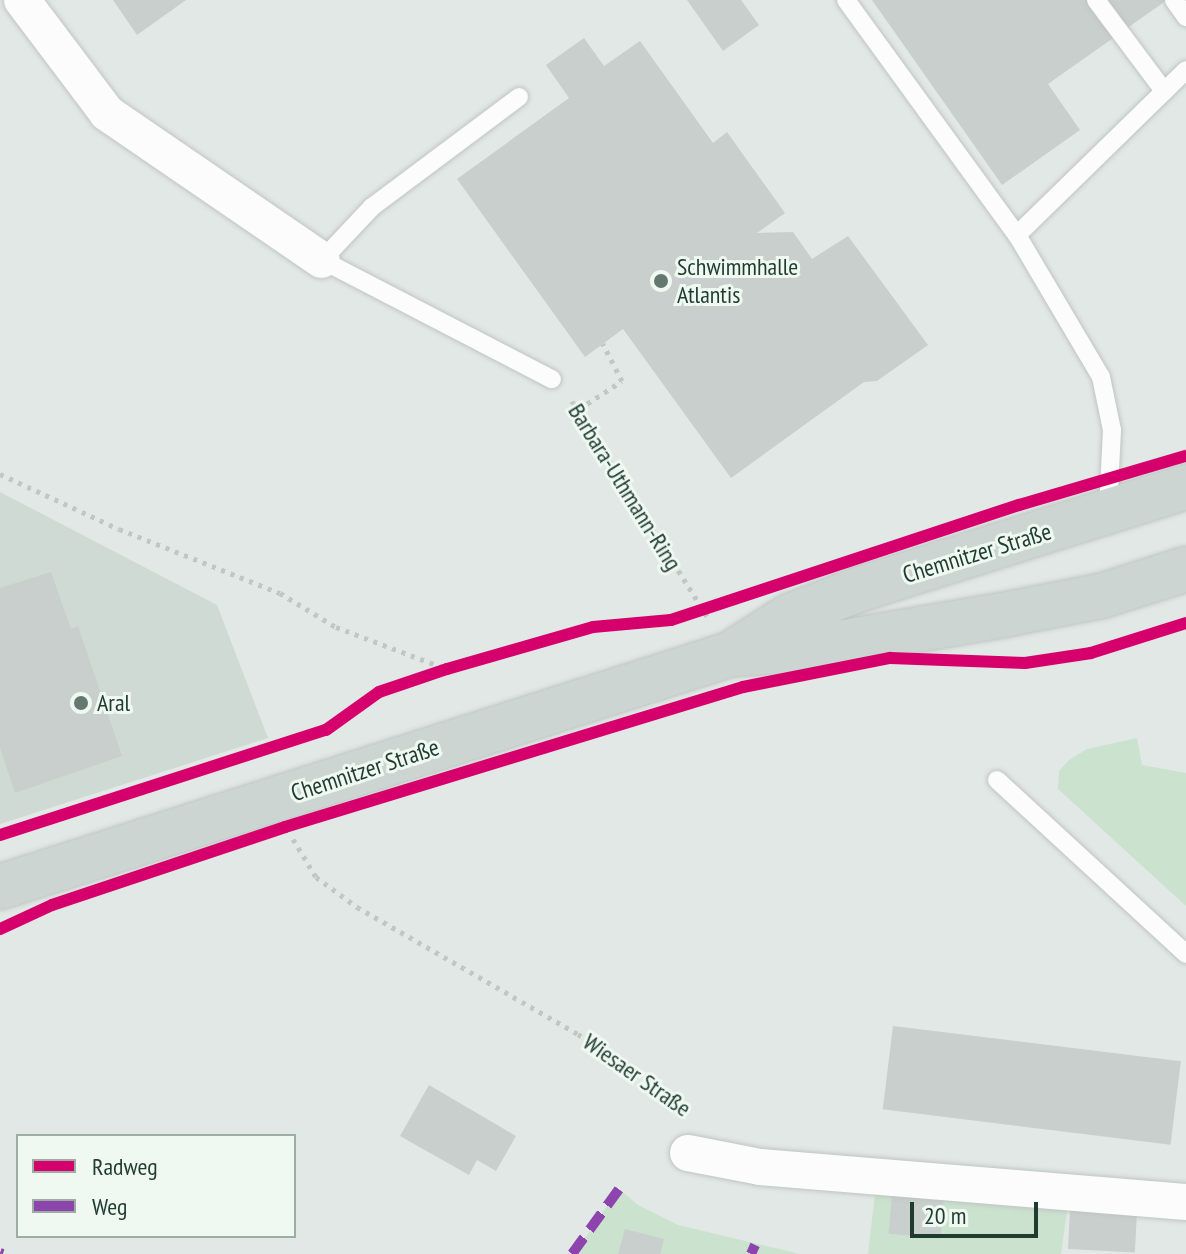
<!DOCTYPE html>
<meta charset="utf-8">
<style>
body{margin:0}
#map{position:relative;width:1186px;height:1254px;overflow:hidden;background:#e2e8e5;font-family:"PT Sans Narrow",sans-serif}
div>[style]{position:absolute}
[style*='--x']{left:calc(var(--x)*1px);top:calc(var(--y)*1px);width:calc(var(--w)*1px);rotate:calc(var(--a)*1deg)}
.built>*{inset:0;background:#cfdad4}
.green>*{inset:0;background:#cae2ce}
.building>*{inset:0;background:#c9cfcc;transform-origin:0 0}
.path>*{height:5px;margin-top:-2.5px;transform-origin:0;background:repeating-linear-gradient(90deg,#bfc8c3 0 4px,transparent 0 10px)}
.roads{filter:drop-shadow(0 0 2px #bfc5c2) drop-shadow(0 0 2px #bfc5c2)}
.service>*{height:18px;margin:-9px;padding:0 9px;transform-origin:9px;border-radius:9px;background:#fbfcfb}
.minor>*{height:36px;margin:-18px;padding:0 18px;transform-origin:18px;border-radius:18px;background:#fbfcfb}
.primary>*{height:44px;margin:-22px;padding:0 22px;transform-origin:22px;border-radius:22px;background:#ccd5d1}
.quiet>*{height:10px;margin-top:-5px;transform-origin:0;background:repeating-linear-gradient(90deg,#8e44ad 0 20px,transparent 0 30px)}
.cycleway>*{height:12px;margin:-6px;padding:0 6px;transform-origin:6px;border-radius:6px;background:#d6006c}
.dots>*{width:22px;height:22px;translate:-50% -50%;box-sizing:border-box;border:4px solid #f0f8f2;border-radius:50%}
span{translate:-50% -50%;white-space:nowrap;text-align:center;line-height:1.15;-webkit-text-stroke:6px #f0f8f2;paint-order:stroke}
.poi-label{font-size:24px;color:#1f3c2f}
.left{translate:0 -50%;text-align:left}
.street-label{font-size:24px;color:#1f3c2f}
.legend{position:absolute;left:16px;top:1134px;width:280px;height:104px;box-sizing:border-box;background:#f0f8f2;border:2px solid #9cada4;margin:0;padding:10px 14px;list-style:none;font-size:24px;color:#1f3c2f}
.legend li{display:flex;align-items:center;gap:16px;height:40px}
.legend b{width:40px;border:2px solid #9cada4}
.scale{position:absolute;left:910px;top:1202px;width:128px;height:36px;box-sizing:border-box;border:4px solid #1f3c2f;border-top:0;padding-left:10px;font-size:24px;line-height:28px;white-space:nowrap;color:#1f3c2f;-webkit-text-stroke:6px #f0f8f2;paint-order:stroke}
</style>
<div id="map">
<div class="built">
<div style="clip-path:polygon(0 492px,217px 605px,268px 738px,0 824px)"></div>
</div>
<div class="green">
<div style="clip-path:polygon(1137px 738px,1142px 765px,1186px 773px,1186px 906px,1058px 789px,1059px 771px,1069px 760px,1087px 749px)"></div>
<div style="clip-path:polygon(877px 1176px,1068px 1204px,1061px 1254px,868px 1254px)"></div>
<div style="clip-path:polygon(619px 1189px,638px 1205px,678px 1225px,800px 1254px,574px 1254px)"></div>
</div>
<div class="building">
<div style="clip-path:polygon(113px 0,186px 0,137px 35px)"></div>
<div style="clip-path:polygon(687px 0,741px 0,759px 25px,723px 51px)"></div>
<div style="clip-path:polygon(872px 0,1167px 0,1048px 84px,1080px 130px,1002px 185px)"></div>
<div style="clip-path:polygon(584px 38px,604px 66px,640px 41px,713px 143px,727px 132px,785px 213px,757px 233px,793px 232px,812px 259px,848px 236px,928px 345px,877px 381px,864px 382px,731px 478px,623px 329px,585px 357px,457px 179px,569px 98px,546px 65px)"></div>
<div style="clip-path:polygon(51px 572px,71px 629px,78px 626px,122px 756px,15px 793px,0 748px,0 588px)"></div>
<div style="left:893px;top:1026px;width:290px;height:84px;rotate:7deg"></div>
<div style="clip-path:polygon(429px 1085px,516px 1136px,496px 1171px,477px 1160px,469px 1175px,400px 1136px)"></div>
<div style="left:892px;top:1194px;width:52px;height:40px;rotate:5deg"></div>
<div style="left:1070px;top:1210px;width:67px;height:39px;rotate:3deg"></div>
<div style="clip-path:polygon(625px 1229px,664px 1239px,660px 1254px,618px 1254px)"></div>
</div>
<div class="path">
<div style="--x:572;--y:401;--w:254;--a:57.9"></div>
<div style="--x:579;--y:409;--w:51;--a:-33.1"></div>
<div style="--x:622;--y:381;--w:42;--a:-117.2"></div>
<div style="--x:0;--y:474;--w:131;--a:24.8"></div>
<div style="--x:119;--y:529;--w:173;--a:21.7"></div>
<div style="--x:280;--y:593;--w:66;--a:31.3"></div>
<div style="--x:336;--y:627;--w:119;--a:20.7"></div>
<div style="--x:293;--y:839;--w:44;--a:58.8"></div>
<div style="--x:316;--y:877;--w:51;--a:36.2"></div>
<div style="--x:357;--y:907;--w:255;--a:29.9"></div>
<div style="--x:578;--y:1034;--w:136;--a:35.1"></div>
</div>
<div class="roads">
<div class="service">
<div style="--x:846;--y:0;--w:291;--a:54"></div>
<div style="--x:1017;--y:235;--w:165;--a:59.4"></div>
<div style="--x:1101;--y:377;--w:54;--a:78.3"></div>
<div style="--x:1112;--y:430;--w:79;--a:92.9"></div>
<div style="--x:1096;--y:0;--w:114;--a:53.2"></div>
<div style="--x:1174;--y:0;--w:21;--a:55"></div>
<div style="--x:519;--y:97;--w:184;--a:143.2"></div>
<div style="--x:372;--y:207;--w:73;--a:133.3"></div>
<div style="--x:322;--y:260;--w:259;--a:27.4"></div>
<div style="--x:1017;--y:235;--w:236;--a:-44.3"></div>
<div style="--x:997;--y:780;--w:257;--a:42.6"></div>
</div>
<div class="minor">
<div style="--x:22;--y:0;--w:141;--a:53"></div>
<div style="--x:107;--y:113;--w:260;--a:34.4"></div>
<div style="--x:688;--y:1153;--w:73;--a:11"></div>
<div style="--x:760;--y:1167;--w:427;--a:4.7"></div>
</div>
<div class="primary">
<div style="--x:735;--y:651;--w:65;--a:-32.5"></div>
<div style="--x:790;--y:616;--w:72;--a:-21.2"></div>
<div style="--x:857;--y:590;--w:345;--a:-17.4"></div>
<div style="--x:0;--y:887;--w:767;--a:-17.68"></div>
<div style="--x:731;--y:654;--w:67;--a:-3.4"></div>
<div style="--x:798;--y:650;--w:208;--a:-9.7"></div>
<div style="--x:1003;--y:615;--w:100;--a:-11"></div>
<div style="--x:1101;--y:596;--w:89;--a:-17.6"></div>
</div>
</div>
<div class="quiet">
<div style="--x:0;--y:1253;--w:3;--a:18"></div>
<div style="--x:572;--y:1254;--w:80;--a:-54.1"></div>
<div style="--x:751;--y:1254;--w:10;--a:-66"></div>
</div>
<div class="cycleway">
<div style="--x:0;--y:835;--w:342;--a:-17.9"></div>
<div style="--x:326;--y:730;--w:65;--a:-35.6"></div>
<div style="--x:379;--y:692;--w:72;--a:-18.7"></div>
<div style="--x:447;--y:669;--w:152;--a:-16"></div>
<div style="--x:593;--y:627;--w:78;--a:-5.1"></div>
<div style="--x:671;--y:620;--w:367;--a:-18.3"></div>
<div style="--x:1019;--y:505;--w:174;--a:-16.4"></div>
<div style="--x:0;--y:929;--w:57;--a:-24.8"></div>
<div style="--x:52;--y:905;--w:246;--a:-18.5"></div>
<div style="--x:285;--y:827;--w:479;--a:-17"></div>
<div style="--x:743;--y:687;--w:150;--a:-11.2"></div>
<div style="--x:890;--y:658;--w:135;--a:2.1"></div>
<div style="--x:1025;--y:663;--w:67;--a:-8.6"></div>
<div style="--x:1091;--y:653;--w:100;--a:-17.5"></div>
</div>
<div class="dots">
<div style="left:661px;top:281px;background:#63786f"></div>
<div style="left:81px;top:703px;background:#63786f"></div>
</div>
<div class="poi-label">
<span class="left" style="left:677px;top:281px">Schwimmhalle<br>Atlantis</span>
<span class="left" style="left:97px;top:703px">Aral</span>
</div>
<div class="street-label">
<span style="left:625px;top:487px;rotate:58deg">Barbara-Uthmann-Ring</span>
<span style="left:977px;top:553px;rotate:-17deg">Chemnitzer Straße</span>
<span style="left:365px;top:770px;rotate:-18deg">Chemnitzer Straße</span>
<span style="left:637px;top:1075px;rotate:35deg">Wiesaer Straße</span>
</div>
<ul class="legend">
<li><b style="height:10px;background:#d6006c"></b>Radweg</li>
<li><b style="height:10px;background:#8e44ad"></b>Weg</li>
</ul>
<div class="scale">20 m</div>
</div>
